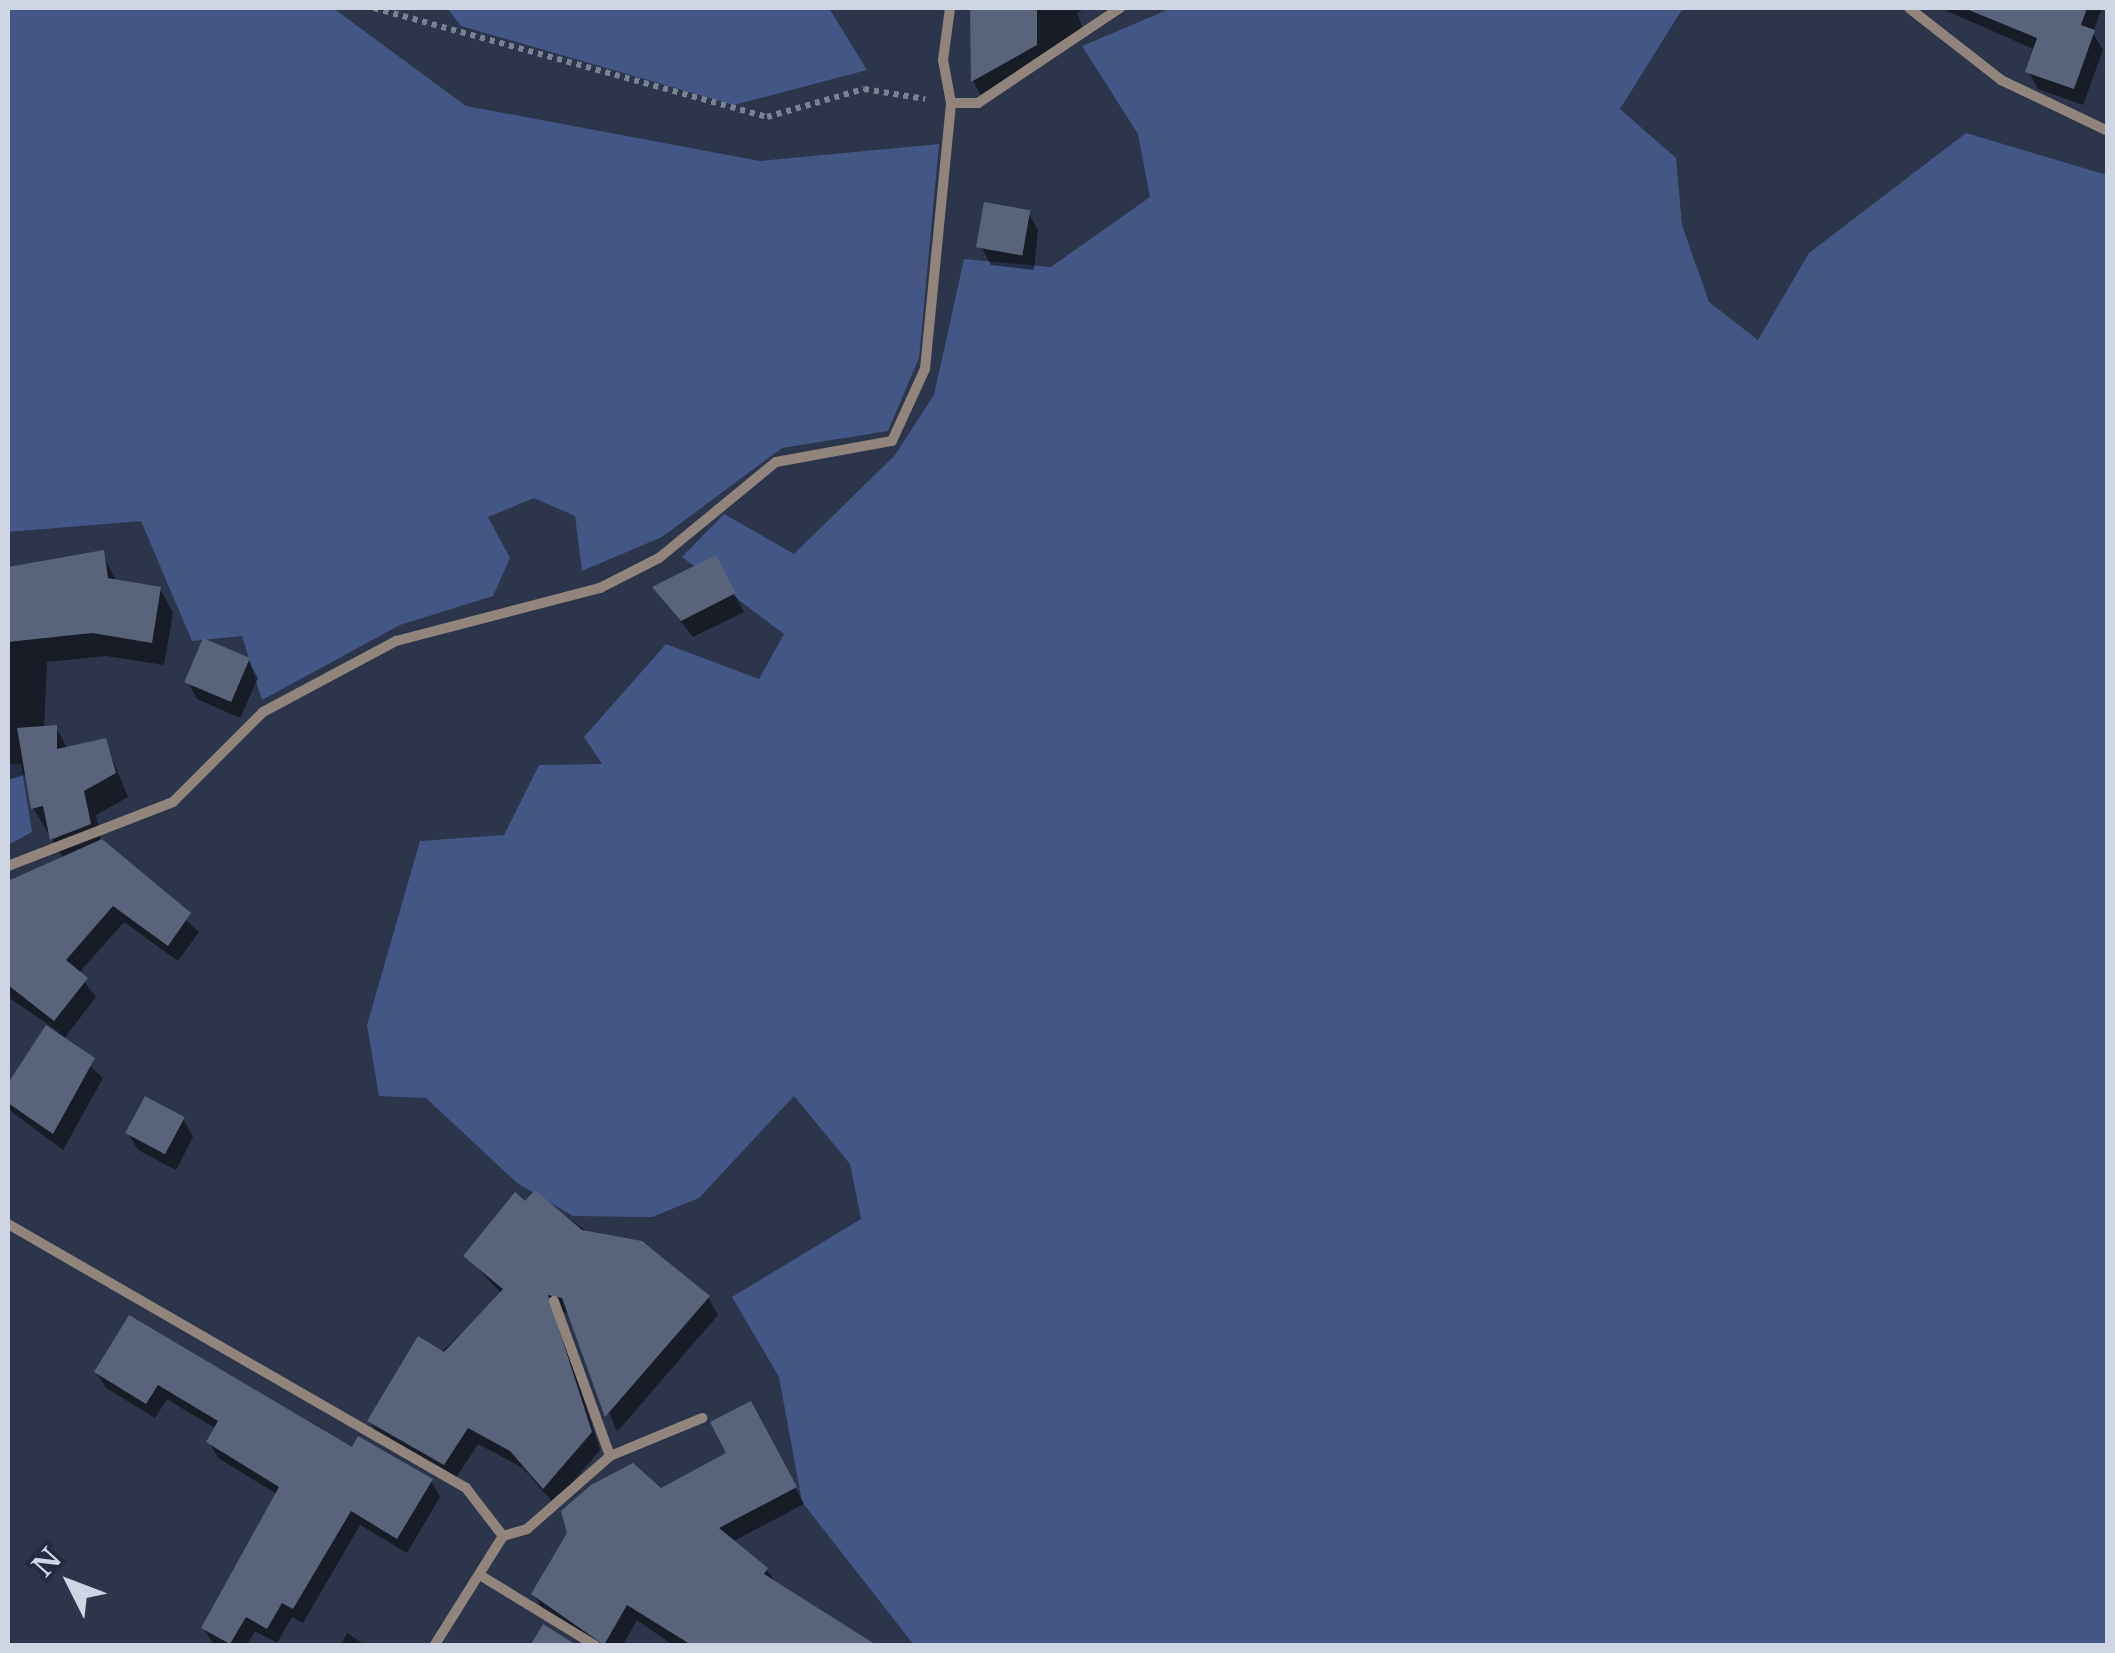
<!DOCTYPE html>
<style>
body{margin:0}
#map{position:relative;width:2115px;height:1653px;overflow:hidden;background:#2c354a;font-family:"Libre Baskerville",serif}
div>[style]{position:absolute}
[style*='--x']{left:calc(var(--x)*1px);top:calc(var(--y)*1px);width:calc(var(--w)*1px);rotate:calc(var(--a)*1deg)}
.green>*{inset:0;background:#435684}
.shadow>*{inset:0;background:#0007}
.building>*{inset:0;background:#59637a;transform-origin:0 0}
.path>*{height:6px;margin-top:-3px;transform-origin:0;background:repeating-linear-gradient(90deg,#798193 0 5px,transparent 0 10px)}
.street>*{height:10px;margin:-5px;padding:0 5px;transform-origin:5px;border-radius:5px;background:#90847d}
span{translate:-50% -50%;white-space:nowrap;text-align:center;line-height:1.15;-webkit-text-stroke:8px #222b3f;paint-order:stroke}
.frame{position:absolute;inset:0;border:10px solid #cfd5e3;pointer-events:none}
.north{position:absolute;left:20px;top:1533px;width:100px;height:100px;-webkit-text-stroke:8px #222b3f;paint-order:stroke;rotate:312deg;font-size:28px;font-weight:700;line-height:40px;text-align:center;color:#cfd5e3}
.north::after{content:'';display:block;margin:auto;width:35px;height:45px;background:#cfd5e3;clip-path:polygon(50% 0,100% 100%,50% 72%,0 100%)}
</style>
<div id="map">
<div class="green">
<div style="clip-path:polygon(8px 8px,333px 8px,466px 106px,760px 161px,939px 144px,919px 358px,888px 431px,782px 448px,662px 537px,582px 571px,575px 516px,534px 498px,488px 517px,510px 558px,493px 596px,400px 625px,262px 700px,242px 636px,192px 641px,141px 521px,8px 532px)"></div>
<div style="clip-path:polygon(447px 8px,829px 8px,867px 70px,734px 105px,461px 26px)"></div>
<div style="clip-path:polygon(1172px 8px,1683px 8px,1620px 109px,1676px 158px,1682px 225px,1709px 302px,1758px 340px,1809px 253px,1966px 133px,2107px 175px,2107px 1645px,914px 1645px,802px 1502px,779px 1377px,732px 1297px,861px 1219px,850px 1164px,794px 1096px,699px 1198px,652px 1217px,573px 1216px,517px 1183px,426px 1098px,379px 1096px,367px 1025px,420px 841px,504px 835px,539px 765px,602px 764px,584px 737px,666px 644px,759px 679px,784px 634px,682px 557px,724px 514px,794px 554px,895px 455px,934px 395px,964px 259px,1051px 267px,1150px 197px,1138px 134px,1082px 46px)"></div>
<div style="clip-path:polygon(8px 764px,21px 764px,32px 832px,8px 845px)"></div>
</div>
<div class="shadow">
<div style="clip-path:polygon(973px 8px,1086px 8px,1077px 13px,1084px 31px,982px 97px,973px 81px)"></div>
<div style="clip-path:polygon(2102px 8px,2093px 33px,2103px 50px,2083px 105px,2038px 89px,2028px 71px,2036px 50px,1940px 8px)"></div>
<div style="clip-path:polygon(1028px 212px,1038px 230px,1034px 270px,991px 265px,981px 247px)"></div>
<div style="clip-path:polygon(102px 553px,117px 582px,160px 589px,173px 613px,164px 665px,106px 656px,47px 662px,44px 729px,56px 728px,68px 749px,105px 741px,128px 797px,96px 815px,101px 842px,199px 932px,178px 961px,124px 922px,78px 974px,96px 997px,63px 1040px,103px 1078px,63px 1150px,8px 1109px,8px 1087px,47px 1029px,59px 1032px,8px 997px,8px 884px,64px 859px,33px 808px,27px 774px,8px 780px,8px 570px)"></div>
<div style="clip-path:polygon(715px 558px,744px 612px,693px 637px,655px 588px)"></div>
<div style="clip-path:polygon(248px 660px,258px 678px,240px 718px,197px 699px,187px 681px)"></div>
<div style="clip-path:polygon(183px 1119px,193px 1137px,176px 1170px,138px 1150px,128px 1133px)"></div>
<div style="clip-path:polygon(535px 1193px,598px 1240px,708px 1297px,718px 1315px,617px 1432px,571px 1314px,555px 1310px,600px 1450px,554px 1504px,523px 1468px,478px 1444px,454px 1481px,380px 1438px,370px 1421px,502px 1294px,466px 1256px)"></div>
<div style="clip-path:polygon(130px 1318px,352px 1450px,431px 1481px,440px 1497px,407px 1553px,360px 1525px,303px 1623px,292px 1617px,277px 1643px,255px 1631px,247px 1646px,213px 1644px,204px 1628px,277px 1494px,218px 1458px,209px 1442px,216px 1429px,167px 1399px,155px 1418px,106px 1388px,96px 1372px)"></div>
<div style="clip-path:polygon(760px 1420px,804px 1504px,732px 1542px,766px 1569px,823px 1646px,674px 1646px,637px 1620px,622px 1646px,594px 1646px,543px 1611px,534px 1594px,661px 1491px,729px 1454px)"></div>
<div style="clip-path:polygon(347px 1633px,367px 1646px,340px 1646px)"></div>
</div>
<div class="building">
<div style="clip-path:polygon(970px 8px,1037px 8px,1037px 45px,971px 82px)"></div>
<div style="clip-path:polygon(1964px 8px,2087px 8px,2081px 25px,2095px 30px,2074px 89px,2025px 72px,2037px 38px)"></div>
<div style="left:984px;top:202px;width:47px;height:46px;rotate:10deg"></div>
<div style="clip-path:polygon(104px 550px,108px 578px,161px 587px,152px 643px,92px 633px,8px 642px,8px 567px)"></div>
<div style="clip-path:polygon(716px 555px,736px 593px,681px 621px,652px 587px)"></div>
<div style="left:203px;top:638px;width:51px;height:48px;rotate:23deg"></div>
<div style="clip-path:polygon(57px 725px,57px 749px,106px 738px,116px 773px,84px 791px,91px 824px,50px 840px,43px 806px,31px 809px,17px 728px)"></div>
<div style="clip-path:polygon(102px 839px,191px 913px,168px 946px,113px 906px,66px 960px,88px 978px,54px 1021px,8px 985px,8px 881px)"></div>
<div style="clip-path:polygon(46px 1025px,95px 1058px,53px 1134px,8px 1103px,8px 1083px)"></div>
<div style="left:145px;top:1096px;width:45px;height:42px;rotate:28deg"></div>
<div style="clip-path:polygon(535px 1190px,582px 1230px,642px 1241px,710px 1296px,605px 1417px,562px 1298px,548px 1295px,592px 1432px,543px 1489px,510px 1451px,468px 1428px,444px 1465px,367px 1421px,418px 1336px,444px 1352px,503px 1289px,463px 1256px,515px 1192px,525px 1201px)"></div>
<div style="clip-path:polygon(129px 1315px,352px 1447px,358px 1436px,433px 1479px,397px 1539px,351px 1511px,293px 1609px,282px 1603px,267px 1629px,246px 1617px,230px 1644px,201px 1628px,279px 1487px,206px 1442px,218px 1421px,158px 1385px,146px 1404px,94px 1372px)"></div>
<div style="clip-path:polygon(751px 1401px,797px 1487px,719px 1528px,768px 1568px,764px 1574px,878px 1646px,693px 1646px,627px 1605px,604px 1645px,531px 1594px,567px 1533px,561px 1511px,591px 1485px,633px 1463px,661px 1488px,726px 1453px,710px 1422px)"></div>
<div style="clip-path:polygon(543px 1624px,578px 1646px,530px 1646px)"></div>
</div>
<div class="path">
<div style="--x:374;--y:8;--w:408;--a:15.5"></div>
<div style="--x:767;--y:117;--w:101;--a:-16.1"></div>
<div style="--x:864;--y:89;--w:62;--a:9.3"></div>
</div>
<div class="street">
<div style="--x:1909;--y:8;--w:117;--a:38"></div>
<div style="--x:2001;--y:80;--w:119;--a:25.5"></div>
<div style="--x:951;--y:103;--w:27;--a:0"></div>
<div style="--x:978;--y:103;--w:171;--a:-33.8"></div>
<div style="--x:8;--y:866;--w:177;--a:-21.2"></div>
<div style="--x:173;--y:802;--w:127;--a:-45"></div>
<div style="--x:263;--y:712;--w:151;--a:-28.1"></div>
<div style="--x:396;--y:641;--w:211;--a:-14.6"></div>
<div style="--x:600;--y:588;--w:66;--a:-27"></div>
<div style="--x:659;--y:558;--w:151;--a:-39.4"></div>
<div style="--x:776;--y:462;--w:118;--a:-10.3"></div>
<div style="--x:892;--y:441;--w:79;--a:-65.4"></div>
<div style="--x:925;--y:369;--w:267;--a:-84.4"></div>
<div style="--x:951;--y:103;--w:44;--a:-100.5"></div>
<div style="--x:943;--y:60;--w:52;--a:-82.3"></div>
<div style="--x:8;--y:1224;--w:529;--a:29.96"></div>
<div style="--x:466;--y:1488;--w:61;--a:52.4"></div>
<div style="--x:503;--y:1536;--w:130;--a:122.1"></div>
<div style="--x:610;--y:1456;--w:100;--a:-22.4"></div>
<div style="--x:503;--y:1536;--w:25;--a:-16"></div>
<div style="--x:527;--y:1529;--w:111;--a:-41.3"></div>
<div style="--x:610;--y:1456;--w:165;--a:-109.9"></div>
<div style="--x:483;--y:1577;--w:132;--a:31.4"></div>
</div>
<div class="frame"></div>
<div class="north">N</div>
</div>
